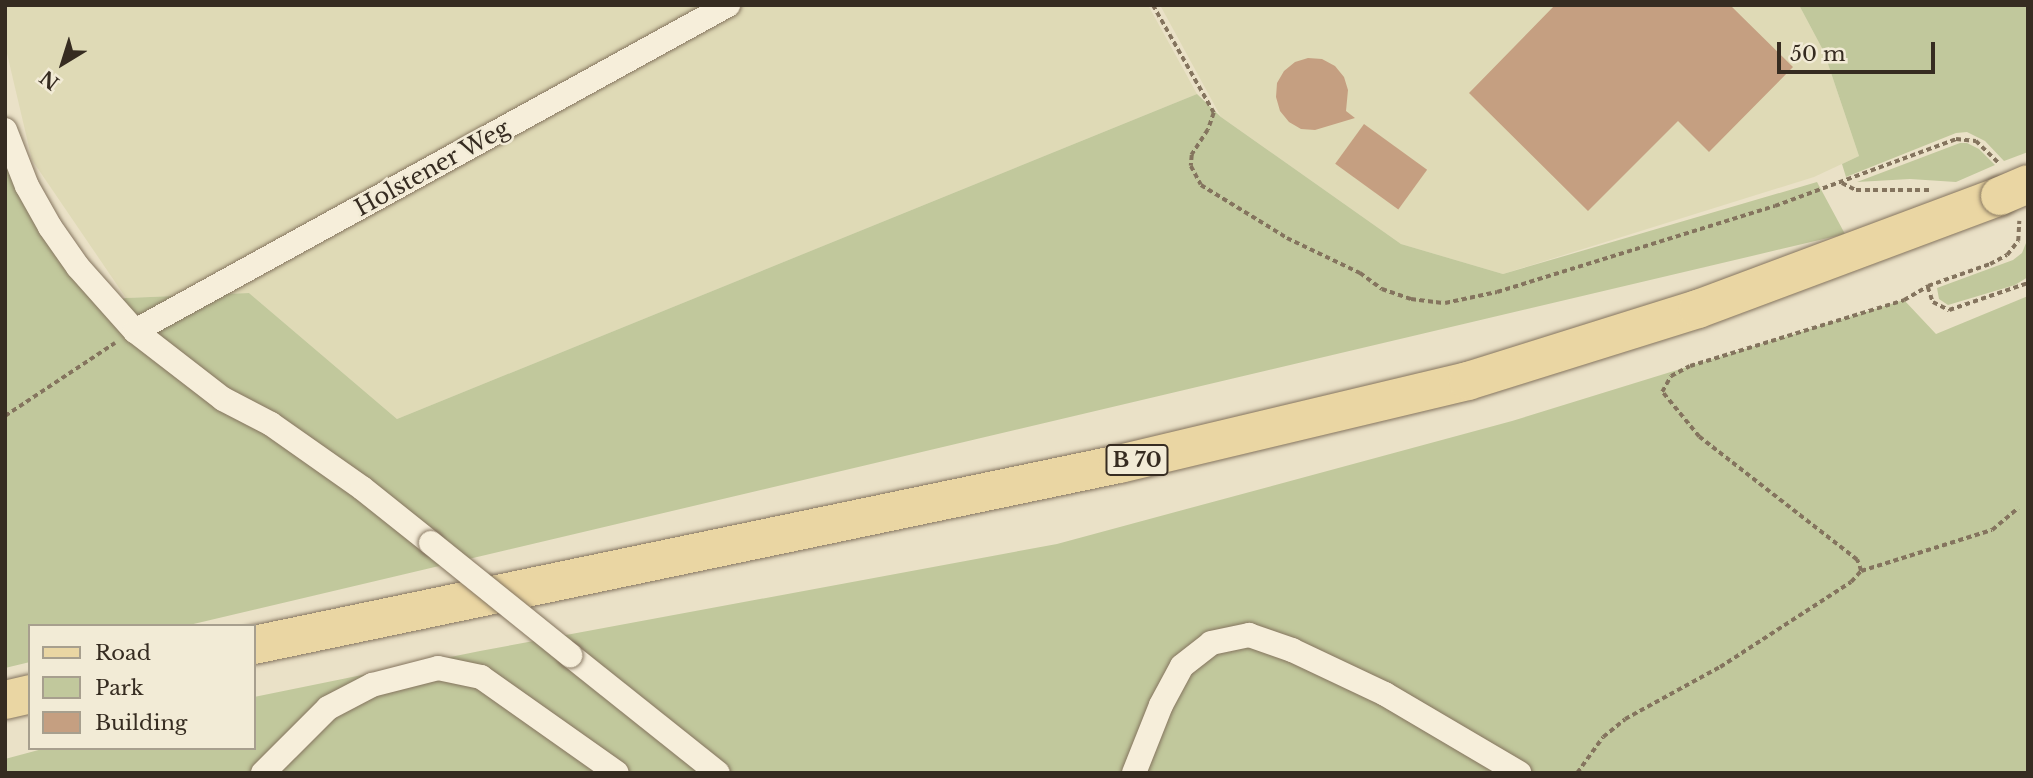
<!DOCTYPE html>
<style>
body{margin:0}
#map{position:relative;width:2033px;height:778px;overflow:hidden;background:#eae1c7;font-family:"Libre Baskerville",serif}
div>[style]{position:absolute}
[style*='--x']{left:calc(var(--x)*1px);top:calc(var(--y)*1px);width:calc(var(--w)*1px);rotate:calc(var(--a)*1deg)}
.farmland>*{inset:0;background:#dfdab6}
.green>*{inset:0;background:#c1c89c}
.building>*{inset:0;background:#c59f81;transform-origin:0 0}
.path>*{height:3.5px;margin-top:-1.75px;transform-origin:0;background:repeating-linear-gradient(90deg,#84745e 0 5px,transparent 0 8.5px)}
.roads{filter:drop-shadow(0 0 2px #84745e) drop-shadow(0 0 2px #84745e)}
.street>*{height:24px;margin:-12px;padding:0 12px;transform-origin:12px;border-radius:12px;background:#f6eeda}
.primary>*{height:38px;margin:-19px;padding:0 19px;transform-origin:19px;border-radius:19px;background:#ead6a3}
.bridges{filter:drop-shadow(0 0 2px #84745e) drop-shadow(0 0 2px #84745e)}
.street-bridge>*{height:24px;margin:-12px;padding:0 12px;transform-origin:12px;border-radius:12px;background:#f6eeda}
.primary-bridge>*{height:38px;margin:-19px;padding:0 19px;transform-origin:19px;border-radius:19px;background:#ead6a3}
span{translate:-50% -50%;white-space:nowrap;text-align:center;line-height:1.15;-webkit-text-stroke:5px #f2ebd6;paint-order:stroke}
.shield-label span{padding:2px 5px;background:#f2ebd6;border:2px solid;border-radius:5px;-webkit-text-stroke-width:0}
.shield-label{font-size:21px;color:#362c21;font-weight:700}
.street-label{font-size:23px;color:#362c21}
.frame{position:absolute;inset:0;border:7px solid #362c21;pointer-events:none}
.legend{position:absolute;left:28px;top:624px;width:228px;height:126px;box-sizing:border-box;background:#f2ebd6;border:2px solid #a79f8e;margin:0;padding:9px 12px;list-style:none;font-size:21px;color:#362c21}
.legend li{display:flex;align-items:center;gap:14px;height:35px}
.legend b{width:35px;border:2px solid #a79f8e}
.north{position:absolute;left:28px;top:28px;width:70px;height:70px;-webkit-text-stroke:5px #f2ebd6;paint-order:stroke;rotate:218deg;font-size:19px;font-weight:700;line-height:28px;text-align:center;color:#362c21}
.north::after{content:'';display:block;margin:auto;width:24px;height:32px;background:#362c21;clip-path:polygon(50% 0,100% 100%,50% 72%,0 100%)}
.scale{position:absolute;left:1777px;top:42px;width:158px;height:32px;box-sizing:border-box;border:4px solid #362c21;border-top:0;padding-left:9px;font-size:21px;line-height:24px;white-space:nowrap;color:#362c21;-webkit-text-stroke:5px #f2ebd6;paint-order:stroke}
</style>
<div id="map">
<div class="farmland">
<div style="clip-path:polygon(5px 5px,1148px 5px,1197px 94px,397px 419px,249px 293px,126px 298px,32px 160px,5px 45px)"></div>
<div style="clip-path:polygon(1160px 5px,1799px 5px,1824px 52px,1859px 156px,1814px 177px,1503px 274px,1401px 244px,1221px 117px)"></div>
</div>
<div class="green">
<div style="clip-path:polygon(1799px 5px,2028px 5px,2028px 152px,2004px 161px,1985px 141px,1967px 132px,1956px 133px,1846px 177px,1842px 164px,1859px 156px,1824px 52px)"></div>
<div style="clip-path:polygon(1197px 94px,1221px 117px,1401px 244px,1503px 274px,1817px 182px,1845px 234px,185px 626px,30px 626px,30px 662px,5px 668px,5px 142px,103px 302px,126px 298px,249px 293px,397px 419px)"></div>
<div style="clip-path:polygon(1960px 143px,1967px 143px,1979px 149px,1995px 165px,1956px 182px,1910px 179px,1857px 182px)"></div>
<div style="clip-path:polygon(2028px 238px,2028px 277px,2015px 285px,1948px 305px,1939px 299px,1937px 288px,2013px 260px,2022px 253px)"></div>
<div style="clip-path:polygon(2028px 296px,2028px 773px,5px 773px,5px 759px,46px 748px,254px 748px,254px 697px,480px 651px,1057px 544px,1512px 421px,1904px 300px,1936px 334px)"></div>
</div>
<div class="building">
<div style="clip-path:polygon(1555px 5px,1730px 5px,1793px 67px,1709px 152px,1678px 121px,1588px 211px,1469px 93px)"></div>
<div style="clip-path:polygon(1308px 58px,1322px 59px,1335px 66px,1344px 77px,1348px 90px,1346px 111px,1355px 118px,1315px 130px,1301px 129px,1289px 122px,1280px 111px,1276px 97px,1277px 83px,1284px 71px,1295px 62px)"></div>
<div style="left:1364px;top:124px;width:78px;height:49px;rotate:36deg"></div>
</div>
<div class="path">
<div style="--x:1153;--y:5;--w:124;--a:60.5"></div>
<div style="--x:1214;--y:113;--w:18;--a:109"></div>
<div style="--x:1208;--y:130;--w:30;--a:123"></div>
<div style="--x:1192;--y:155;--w:11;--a:95"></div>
<div style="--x:1191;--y:166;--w:21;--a:62"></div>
<div style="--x:1201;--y:185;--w:101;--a:31.6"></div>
<div style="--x:1287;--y:238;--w:81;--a:25.6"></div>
<div style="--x:1360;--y:273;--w:27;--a:36"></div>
<div style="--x:1382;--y:289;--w:31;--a:19"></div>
<div style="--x:1411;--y:299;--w:34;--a:7"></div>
<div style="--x:1445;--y:303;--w:53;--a:-11.9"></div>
<div style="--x:1497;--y:292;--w:291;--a:-17.2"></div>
<div style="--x:1775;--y:206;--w:193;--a:-20.3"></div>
<div style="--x:1956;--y:139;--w:20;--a:6"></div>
<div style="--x:1976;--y:141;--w:33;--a:44"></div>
<div style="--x:1842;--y:183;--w:16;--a:27"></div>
<div style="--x:1856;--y:190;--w:73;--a:0"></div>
<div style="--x:1928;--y:287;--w:16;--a:72"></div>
<div style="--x:1933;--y:302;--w:18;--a:27"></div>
<div style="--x:1949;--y:310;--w:83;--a:-18.9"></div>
<div style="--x:5;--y:416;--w:132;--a:-33.6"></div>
<div style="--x:1861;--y:571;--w:137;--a:-17.4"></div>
<div style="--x:1992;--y:530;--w:34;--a:-40"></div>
<div style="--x:1577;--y:773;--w:44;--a:-54.2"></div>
<div style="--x:1603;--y:737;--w:28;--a:-39"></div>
<div style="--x:1625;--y:719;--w:108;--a:-28.7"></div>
<div style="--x:1720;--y:667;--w:156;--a:-33"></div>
<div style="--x:1851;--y:582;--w:15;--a:-48"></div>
<div style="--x:1861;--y:571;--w:12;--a:-110"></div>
<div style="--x:1857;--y:560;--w:200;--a:-142.1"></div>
<div style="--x:1699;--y:437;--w:58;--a:-129.4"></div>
<div style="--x:1662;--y:392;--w:18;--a:-61"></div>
<div style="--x:1671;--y:376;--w:21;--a:-28"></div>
<div style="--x:1690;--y:366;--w:224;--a:-17.1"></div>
<div style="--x:1904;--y:300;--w:28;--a:-30"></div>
<div style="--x:1928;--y:286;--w:66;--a:-19.5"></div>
<div style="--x:1990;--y:264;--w:19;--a:-28"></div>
<div style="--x:2007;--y:255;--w:18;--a:-52"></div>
<div style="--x:2018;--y:241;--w:20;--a:-87"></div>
</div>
<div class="roads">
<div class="street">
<div style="--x:5;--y:130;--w:60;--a:68.6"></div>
<div style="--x:27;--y:186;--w:47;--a:60.7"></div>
<div style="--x:50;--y:227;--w:49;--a:55"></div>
<div style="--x:78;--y:267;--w:86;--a:48.3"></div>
<div style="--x:135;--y:331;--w:111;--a:37.7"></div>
<div style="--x:223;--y:399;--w:54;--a:27.5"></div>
<div style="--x:271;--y:424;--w:111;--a:35.1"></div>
<div style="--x:362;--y:488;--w:88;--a:38.6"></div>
<div style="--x:135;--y:331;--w:677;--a:-28.8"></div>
<div style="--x:570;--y:655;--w:189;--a:38.6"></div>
<div style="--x:263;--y:773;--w:92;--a:-45"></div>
<div style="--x:328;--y:708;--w:50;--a:-27.6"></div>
<div style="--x:372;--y:685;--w:68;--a:-14.4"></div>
<div style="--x:438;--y:668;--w:44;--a:11.8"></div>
<div style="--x:481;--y:677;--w:166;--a:35.2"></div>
<div style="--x:1134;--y:773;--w:73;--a:-68.3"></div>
<div style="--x:1161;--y:705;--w:44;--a:-61.7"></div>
<div style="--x:1182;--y:666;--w:37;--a:-38"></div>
<div style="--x:1211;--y:643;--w:39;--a:-12"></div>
<div style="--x:1249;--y:635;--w:46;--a:19.2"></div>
<div style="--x:1292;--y:650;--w:103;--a:25.3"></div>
<div style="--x:1385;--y:694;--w:156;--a:30.5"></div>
</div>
<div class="primary">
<div style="--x:254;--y:645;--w:884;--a:-11.82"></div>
<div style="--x:1119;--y:464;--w:359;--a:-13.4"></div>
<div style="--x:1468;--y:381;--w:241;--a:-17.4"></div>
<div style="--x:1698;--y:309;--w:322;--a:-20.5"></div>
<div style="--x:5;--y:700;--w:26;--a:-13"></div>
</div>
</div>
<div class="bridges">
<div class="street-bridge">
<div style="--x:431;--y:543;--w:179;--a:38.9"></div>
</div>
<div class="primary-bridge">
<div style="--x:2000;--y:196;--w:30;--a:-23"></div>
</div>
</div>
<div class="shield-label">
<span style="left:1137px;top:460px">B 70</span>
</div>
<div class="street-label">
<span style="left:432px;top:168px;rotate:-29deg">Holstener Weg</span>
</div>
<div class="frame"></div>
<ul class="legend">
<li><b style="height:9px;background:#ead6a3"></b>Road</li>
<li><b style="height:19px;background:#c1c89c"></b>Park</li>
<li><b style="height:19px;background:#c59f81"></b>Building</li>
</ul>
<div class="north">N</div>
<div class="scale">50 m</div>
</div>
